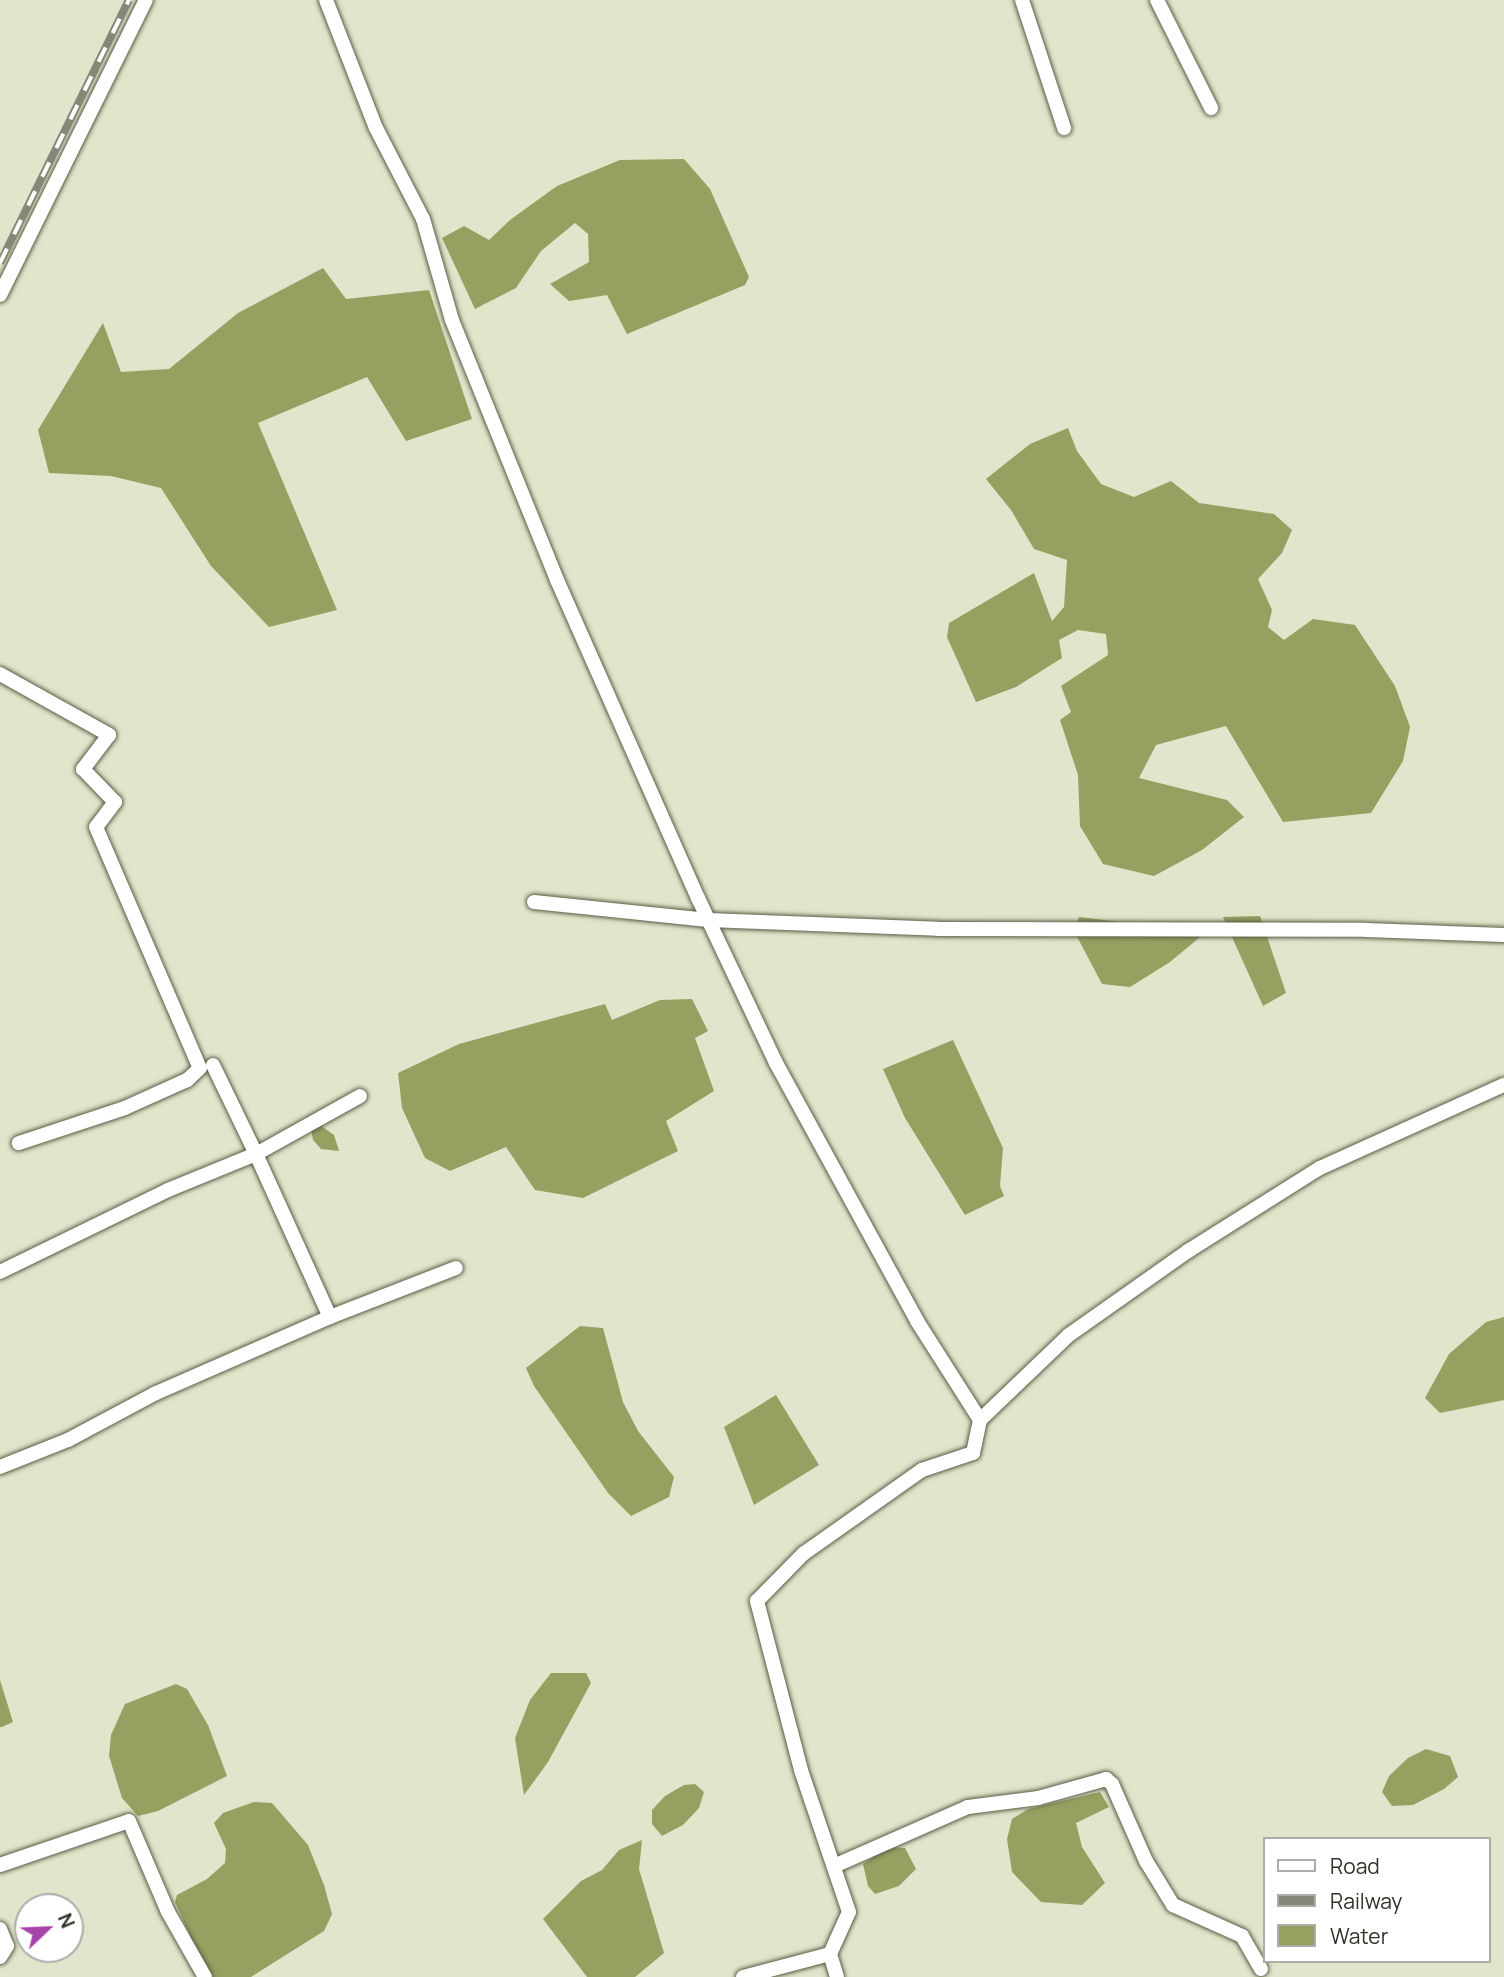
<!DOCTYPE html>
<style>
body{margin:0}
#map{position:relative;width:1504px;height:1977px;overflow:hidden;background:#e0e5cb;font-family:Manrope,sans-serif}
div>[style]{position:absolute}
[style*='--x']{left:calc(var(--x)*1px);top:calc(var(--y)*1px);width:calc(var(--w)*1px);rotate:calc(var(--a)*1deg)}
.water>*{inset:0;background:#95a061}
.roads{filter:drop-shadow(0 0 2px #595d46) drop-shadow(0 0 2px #595d46)}
.street>*{height:14px;margin:-7px;padding:0 7px;transform-origin:7px;border-radius:7px;background:#fff}
.rail>*{height:8px;margin-top:-4px;transform-origin:0;background:repeating-linear-gradient(90deg,#fff 0 16px,#848876 0 32px);box-sizing:border-box;border-block:2px solid #848876}
span{translate:-50% -50%;white-space:nowrap;text-align:center;line-height:1.15;-webkit-text-stroke:5px #fff;paint-order:stroke}
.legend{position:absolute;left:1263px;top:1837px;width:228px;height:126px;box-sizing:border-box;background:#fff;border:2px solid #acada9;margin:0;padding:9px 12px;list-style:none;font-size:21px;color:#303228}
.legend li{display:flex;align-items:center;gap:14px;height:35px}
.legend b{width:35px;border:2px solid #acada9}
.north{position:absolute;left:14px;top:1893px;width:70px;height:70px;box-sizing:border-box;background:#fff;border:2px solid #acada9;border-radius:50%;rotate:67deg;font-size:19px;font-weight:700;line-height:28px;text-align:center;color:#303228}
.north::after{content:'';display:block;margin:auto;width:24px;height:32px;background:#a744aa;clip-path:polygon(50% 0,100% 100%,50% 72%,0 100%)}
</style>
<div id="map">
<div class="water">
<div style="clip-path:polygon(684px 159px,710px 189px,749px 277px,745px 285px,627px 334px,607px 295px,569px 301px,550px 284px,589px 262px,588px 234px,575px 223px,541px 251px,516px 288px,475px 309px,442px 238px,464px 226px,489px 240px,510px 220px,557px 186px,620px 160px)"></div>
<div style="clip-path:polygon(323px 268px,346px 299px,429px 290px,472px 419px,406px 441px,367px 377px,258px 423px,337px 610px,269px 627px,211px 566px,161px 488px,111px 476px,49px 473px,38px 430px,103px 323px,121px 372px,169px 369px,238px 313px)"></div>
<div style="clip-path:polygon(1068px 428px,1077px 451px,1101px 484px,1134px 497px,1171px 481px,1199px 503px,1274px 514px,1292px 530px,1282px 553px,1258px 579px,1272px 610px,1268px 627px,1284px 640px,1313px 619px,1355px 625px,1395px 686px,1410px 727px,1403px 761px,1371px 813px,1283px 822px,1226px 726px,1156px 745px,1139px 778px,1227px 800px,1244px 817px,1202px 850px,1154px 876px,1103px 864px,1080px 826px,1078px 775px,1060px 720px,1071px 712px,1061px 686px,1108px 655px,1106px 634px,1078px 630px,1059px 640px,1062px 658px,1016px 687px,976px 702px,947px 637px,949px 623px,1034px 573px,1052px 621px,1064px 607px,1067px 560px,1034px 549px,1011px 510px,986px 479px,1030px 444px)"></div>
<div style="clip-path:polygon(1260px 916px,1286px 993px,1263px 1006px,1223px 917px)"></div>
<div style="clip-path:polygon(1079px 917px,1129px 923px,1185px 922px,1199px 927px,1199px 938px,1170px 962px,1130px 987px,1102px 984px,1074px 931px)"></div>
<div style="clip-path:polygon(692px 999px,708px 1031px,695px 1038px,714px 1091px,666px 1121px,678px 1151px,583px 1198px,535px 1190px,506px 1147px,450px 1171px,425px 1158px,402px 1108px,398px 1073px,459px 1044px,605px 1004px,612px 1020px,660px 1000px)"></div>
<div style="clip-path:polygon(953px 1040px,1003px 1148px,1000px 1186px,1004px 1196px,965px 1215px,905px 1118px,883px 1069px)"></div>
<div style="clip-path:polygon(320px 1125px,334px 1135px,339px 1151px,321px 1149px,313px 1140px,311px 1129px)"></div>
<div style="clip-path:polygon(1504px 1317px,1504px 1400px,1440px 1413px,1425px 1398px,1449px 1354px,1486px 1322px)"></div>
<div style="clip-path:polygon(580px 1326px,603px 1328px,623px 1402px,638px 1431px,674px 1477px,669px 1497px,631px 1516px,608px 1493px,534px 1386px,526px 1368px)"></div>
<div style="clip-path:polygon(776px 1395px,819px 1465px,754px 1505px,724px 1427px)"></div>
<div style="clip-path:polygon(551px 1673px,586px 1673px,591px 1683px,548px 1762px,524px 1795px,515px 1738px,530px 1700px)"></div>
<div style="clip-path:polygon(0 1680px,13px 1722px,2px 1727px,0 1727px)"></div>
<div style="clip-path:polygon(176px 1684px,187px 1689px,208px 1725px,227px 1776px,158px 1811px,138px 1816px,122px 1798px,109px 1756px,111px 1735px,125px 1704px)"></div>
<div style="clip-path:polygon(1426px 1749px,1450px 1756px,1458px 1777px,1444px 1789px,1413px 1805px,1392px 1806px,1382px 1792px,1389px 1776px,1408px 1758px)"></div>
<div style="clip-path:polygon(695px 1784px,704px 1792px,699px 1808px,683px 1825px,662px 1836px,652px 1824px,652px 1810px,665px 1796px,684px 1785px)"></div>
<div style="clip-path:polygon(1100px 1792px,1109px 1807px,1076px 1823px,1082px 1847px,1105px 1883px,1082px 1905px,1041px 1902px,1012px 1872px,1007px 1839px,1012px 1819px,1028px 1809px)"></div>
<div style="clip-path:polygon(254px 1802px,272px 1803px,308px 1845px,324px 1885px,332px 1914px,324px 1931px,251px 1977px,209px 1977px,175px 1902px,177px 1895px,207px 1879px,225px 1863px,226px 1849px,214px 1823px,223px 1813px)"></div>
<div style="clip-path:polygon(642px 1840px,639px 1869px,664px 1953px,635px 1977px,587px 1977px,543px 1919px,581px 1881px,602px 1870px,619px 1850px)"></div>
<div style="clip-path:polygon(888px 1847px,905px 1848px,916px 1869px,899px 1886px,875px 1894px,868px 1886px,863px 1864px)"></div>
</div>
<div class="roads">
<div class="street">
<div style="--x:326;--y:0;--w:137;--a:68.7"></div>
<div style="--x:376;--y:128;--w:102;--a:62.7"></div>
<div style="--x:423;--y:219;--w:105;--a:74"></div>
<div style="--x:452;--y:320;--w:280;--a:68"></div>
<div style="--x:557;--y:580;--w:348;--a:66.1"></div>
<div style="--x:698;--y:898;--w:183;--a:64.7"></div>
<div style="--x:776;--y:1063;--w:294;--a:61.3"></div>
<div style="--x:917;--y:1321;--w:117;--a:57.5"></div>
<div style="--x:980;--y:1420;--w:123;--a:-43.7"></div>
<div style="--x:1069;--y:1335;--w:146;--a:-35.2"></div>
<div style="--x:1188;--y:1251;--w:156;--a:-32.2"></div>
<div style="--x:1320;--y:1168;--w:202;--a:-24.3"></div>
<div style="--x:1022;--y:0;--w:135;--a:71.8"></div>
<div style="--x:1157;--y:0;--w:121;--a:63.4"></div>
<div style="--x:0;--y:295;--w:329;--a:-63.7"></div>
<div style="--x:0;--y:674;--w:125;--a:29.2"></div>
<div style="--x:109;--y:735;--w:43;--a:127.4"></div>
<div style="--x:83;--y:769;--w:46;--a:45.9"></div>
<div style="--x:115;--y:802;--w:31;--a:127"></div>
<div style="--x:96;--y:827;--w:262;--a:66.7"></div>
<div style="--x:200;--y:1068;--w:18;--a:137"></div>
<div style="--x:187;--y:1080;--w:68;--a:155.7"></div>
<div style="--x:125;--y:1108;--w:112;--a:161.7"></div>
<div style="--x:534;--y:902;--w:175;--a:5.9"></div>
<div style="--x:708;--y:920;--w:230;--a:2.2"></div>
<div style="--x:938;--y:929;--w:428;--a:0.1"></div>
<div style="--x:1366;--y:930;--w:138;--a:2.1"></div>
<div style="--x:213;--y:1065;--w:99;--a:64.2"></div>
<div style="--x:256;--y:1154;--w:119;--a:-29.1"></div>
<div style="--x:0;--y:1272;--w:187;--a:-26"></div>
<div style="--x:168;--y:1190;--w:95;--a:-22.2"></div>
<div style="--x:256;--y:1154;--w:179;--a:65.6"></div>
<div style="--x:0;--y:1467;--w:73;--a:-21.7"></div>
<div style="--x:68;--y:1440;--w:100;--a:-28.1"></div>
<div style="--x:156;--y:1393;--w:190;--a:-23.6"></div>
<div style="--x:330;--y:1317;--w:135;--a:-21.3"></div>
<div style="--x:0;--y:1865;--w:136;--a:-18.8"></div>
<div style="--x:129;--y:1821;--w:99;--a:66.8"></div>
<div style="--x:168;--y:1912;--w:75;--a:60.4"></div>
<div style="--x:834;--y:1866;--w:146;--a:-23.8"></div>
<div style="--x:968;--y:1807;--w:71;--a:-7.3"></div>
<div style="--x:1038;--y:1798;--w:71;--a:-15.6"></div>
<div style="--x:1106;--y:1779;--w:8;--a:40"></div>
<div style="--x:1112;--y:1784;--w:84;--a:66.2"></div>
<div style="--x:1146;--y:1861;--w:52;--a:58.5"></div>
<div style="--x:1173;--y:1905;--w:76;--a:24.2"></div>
<div style="--x:1242;--y:1936;--w:38;--a:60"></div>
<div style="--x:0;--y:1929;--w:18;--a:68"></div>
<div style="--x:7;--y:1946;--w:13;--a:122"></div>
<div style="--x:830;--y:1954;--w:24;--a:73"></div>
<div style="--x:743;--y:1977;--w:90;--a:-14.8"></div>
<div style="--x:830;--y:1954;--w:46;--a:-65.7"></div>
<div style="--x:849;--y:1912;--w:150;--a:-108.7"></div>
<div style="--x:801;--y:1770;--w:175;--a:-104.6"></div>
<div style="--x:757;--y:1601;--w:66;--a:-45.6"></div>
<div style="--x:803;--y:1554;--w:146;--a:-35.2"></div>
<div style="--x:922;--y:1470;--w:54;--a:-18.4"></div>
<div style="--x:973;--y:1453;--w:34;--a:-78"></div>
</div>
</div>
<div class="rail">
<div style="--x:0;--y:263;--w:293;--a:-63.9"></div>
</div>
<ul class="legend">
<li><b style="height:9px;background:#fff"></b>Road</li>
<li><b style="height:9px;background:#848876"></b>Railway</li>
<li><b style="height:19px;background:#95a061"></b>Water</li>
</ul>
<div class="north">N</div>
</div>
